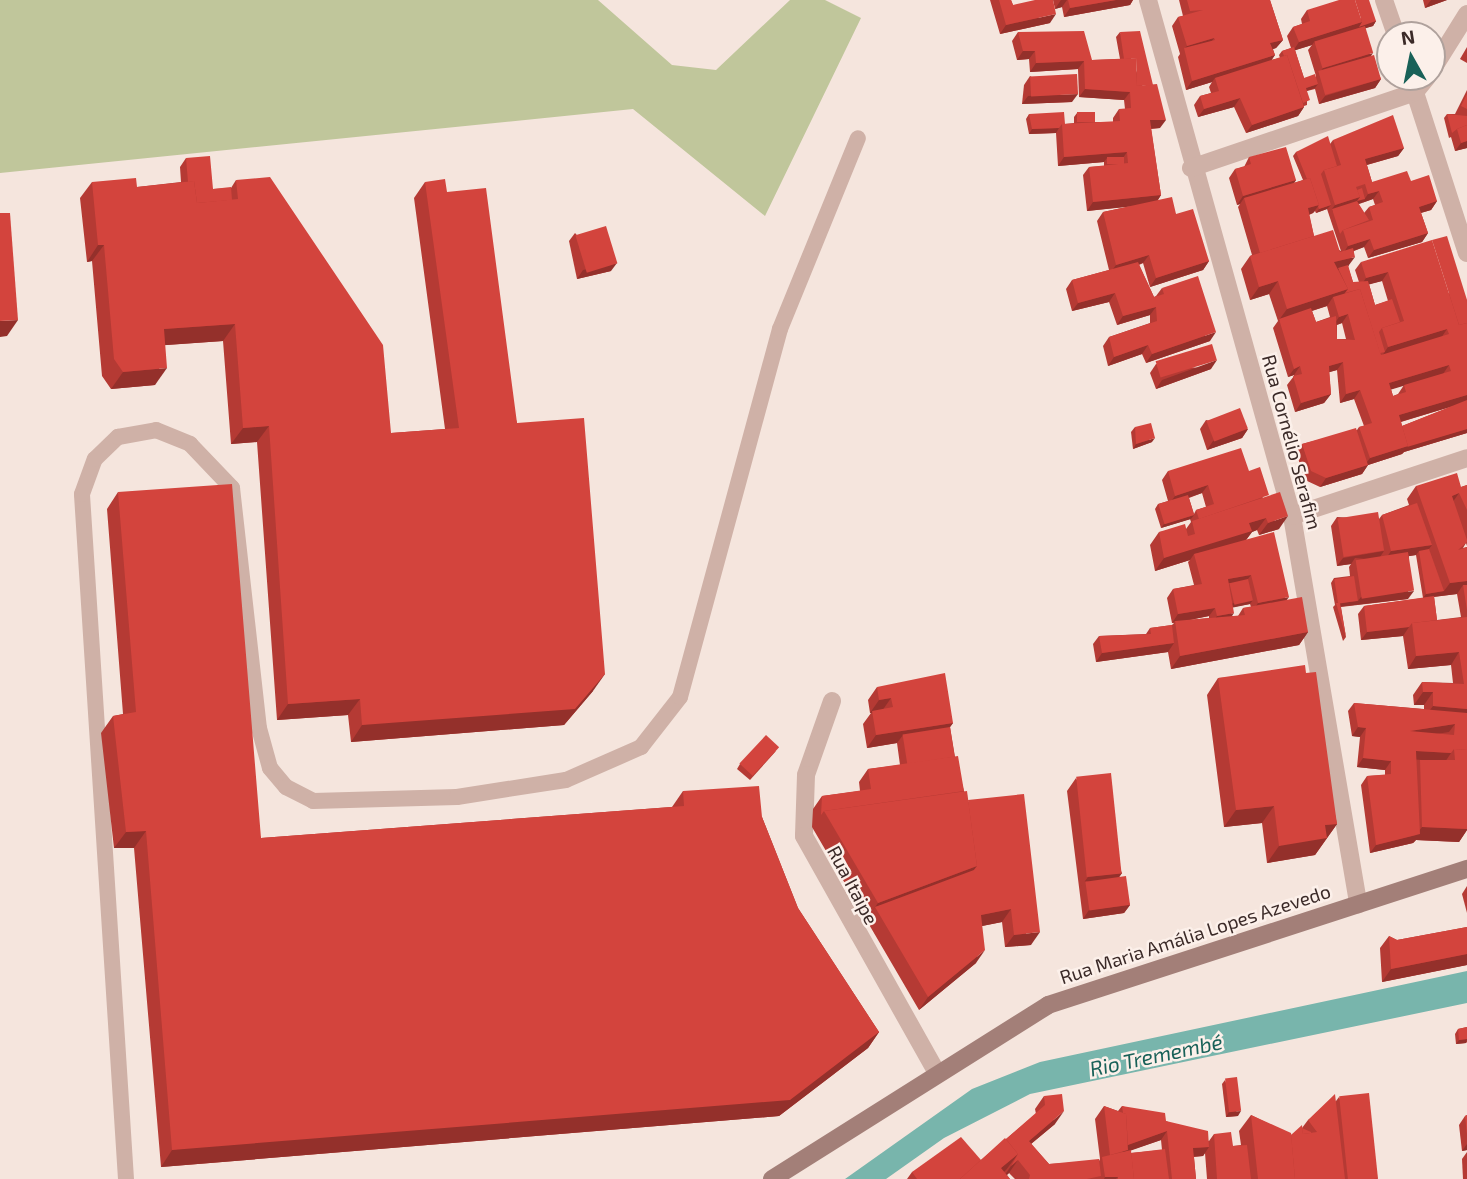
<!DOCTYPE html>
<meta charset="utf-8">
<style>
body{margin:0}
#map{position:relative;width:1467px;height:1179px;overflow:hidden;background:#f5e5dd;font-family:"Exo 2",sans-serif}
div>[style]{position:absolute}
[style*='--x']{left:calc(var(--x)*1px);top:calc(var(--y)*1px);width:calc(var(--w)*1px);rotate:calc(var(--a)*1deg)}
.green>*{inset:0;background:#c0c69b}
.water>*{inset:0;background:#78b5ac}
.service>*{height:16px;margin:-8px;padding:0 8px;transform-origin:8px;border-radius:8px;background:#cfb1a7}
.minor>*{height:18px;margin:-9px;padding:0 9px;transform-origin:9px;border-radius:9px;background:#cfb1a7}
.secondary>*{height:18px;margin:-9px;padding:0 9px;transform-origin:9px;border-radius:9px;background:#a37f78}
.wall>*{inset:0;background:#b53a34}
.shaded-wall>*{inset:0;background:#94302b}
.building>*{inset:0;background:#d3443d;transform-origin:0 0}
span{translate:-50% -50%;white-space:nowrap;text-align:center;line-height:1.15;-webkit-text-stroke:5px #fcf0ea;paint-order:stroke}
.street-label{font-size:19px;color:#3b2a28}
.water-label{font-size:21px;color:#196158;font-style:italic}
.north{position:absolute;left:1376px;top:21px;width:70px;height:70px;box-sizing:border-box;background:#fcf0ea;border:2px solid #afa19c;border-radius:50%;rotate:351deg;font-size:19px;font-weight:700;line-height:28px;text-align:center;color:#3b2a28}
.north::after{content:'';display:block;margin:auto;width:24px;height:32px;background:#196158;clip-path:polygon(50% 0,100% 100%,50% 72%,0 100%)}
</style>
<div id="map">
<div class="green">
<div style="clip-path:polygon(0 0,598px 0,672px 65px,716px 70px,790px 0,825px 0,861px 18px,765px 216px,633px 109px,0 173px)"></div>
</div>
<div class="water">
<div style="clip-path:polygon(1467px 971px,1467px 1003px,1030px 1094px,944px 1138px,886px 1179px,845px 1179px,972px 1089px,1040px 1062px)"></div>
</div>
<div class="service">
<div style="--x:126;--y:1179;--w:686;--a:-93.68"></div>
<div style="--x:82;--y:494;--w:37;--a:-70"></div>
<div style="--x:95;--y:459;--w:32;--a:-44"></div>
<div style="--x:118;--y:437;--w:39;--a:-10"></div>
<div style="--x:156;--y:430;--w:37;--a:22"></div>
<div style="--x:190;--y:444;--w:61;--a:46.3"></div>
<div style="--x:232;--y:488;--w:242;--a:83.6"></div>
<div style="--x:259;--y:728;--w:41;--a:74.6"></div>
<div style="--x:270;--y:768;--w:25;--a:50"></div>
<div style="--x:286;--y:787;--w:30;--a:27"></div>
<div style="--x:313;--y:801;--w:144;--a:-1.6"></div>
<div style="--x:457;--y:797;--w:110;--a:-8.9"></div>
<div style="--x:566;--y:780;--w:82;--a:-23.7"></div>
<div style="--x:641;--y:747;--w:63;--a:-52"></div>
<div style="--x:680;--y:697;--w:381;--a:-74.8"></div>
<div style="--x:780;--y:329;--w:206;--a:-67.8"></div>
</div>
<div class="minor">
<div style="--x:1148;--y:0;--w:536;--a:74.41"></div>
<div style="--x:1292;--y:516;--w:394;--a:80.3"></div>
<div style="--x:1384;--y:0;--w:37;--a:71"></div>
<div style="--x:1432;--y:70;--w:66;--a:-58"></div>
<div style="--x:1410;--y:77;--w:185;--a:72.1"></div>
<div style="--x:1191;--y:168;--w:237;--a:-18.7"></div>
<div style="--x:1415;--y:92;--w:19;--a:-51"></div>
<div style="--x:1292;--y:516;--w:184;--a:-18.3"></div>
<div style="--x:832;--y:701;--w:78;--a:109.4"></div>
<div style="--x:806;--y:775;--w:61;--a:91.9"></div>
<div style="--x:804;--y:836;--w:272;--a:60.7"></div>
</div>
<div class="secondary">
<div style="--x:772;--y:1179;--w:326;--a:-32.2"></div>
<div style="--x:1048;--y:1005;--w:441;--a:-18"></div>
</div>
<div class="wall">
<div style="clip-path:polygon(990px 0,1011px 0,1013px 5px,1050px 23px,1000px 34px)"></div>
<div style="clip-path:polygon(1053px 0,1133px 0,1130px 5px,1064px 17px,1062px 7px,1055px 9px)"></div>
<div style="clip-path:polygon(evenodd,1179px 0,1270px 0,1283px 40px,1276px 48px,1273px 49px,1275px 55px,1271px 60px,1280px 58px,1279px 55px,1282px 51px,1291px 48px,1287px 36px,1293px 27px,1302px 24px,1301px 19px,1307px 10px,1376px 21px,1373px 26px,1365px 28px,1370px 56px,1381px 79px,1375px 88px,1319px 104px,1315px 89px,1307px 91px,1307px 105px,1304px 106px,1304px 107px,1298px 116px,1246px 133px,1234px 107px,1198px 117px,1194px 105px,1200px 96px,1211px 93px,1209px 87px,1212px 82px,1186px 90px,1178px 57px,1180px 54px,1172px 26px,1178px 17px,1183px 16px,1179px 0,1312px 45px,1308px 50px,1316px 76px,1316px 77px,1304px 78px,1295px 50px,1312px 45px)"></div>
<div style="clip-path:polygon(1423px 0,1447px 0,1425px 8px)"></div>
<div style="clip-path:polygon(1018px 32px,1092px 60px,1120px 59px,1116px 37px,1120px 32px,1160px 128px,1151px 129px,1161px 195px,1158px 200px,1176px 214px,1209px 261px,1203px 270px,1150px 287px,1143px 263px,1139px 265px,1154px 297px,1156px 296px,1162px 288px,1210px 341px,1146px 363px,1142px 354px,1108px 366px,1103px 346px,1109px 337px,1150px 323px,1150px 315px,1117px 325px,1109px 302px,1072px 311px,1066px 289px,1072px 280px,1109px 270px,1097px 221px,1103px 212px,1132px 206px,1087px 211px,1083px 175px,1089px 167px,1104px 166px,1104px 162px,1058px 166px,1056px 133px,1029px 134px,1026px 119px,1029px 114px,1065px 124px,1074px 123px,1074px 117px,1077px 113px,1095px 122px,1113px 122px,1113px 118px,1119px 109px,1125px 109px,1124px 100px,1079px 97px,1078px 69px,1030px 72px,1029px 59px,1017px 60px,1012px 41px)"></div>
<div style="clip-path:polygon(1467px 47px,1467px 63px,1460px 59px)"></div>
<div style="clip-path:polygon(1030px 76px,1072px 102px,1022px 104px,1024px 85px)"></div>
<div style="clip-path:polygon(1467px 90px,1467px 148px,1455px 151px,1451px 137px,1449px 138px,1444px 118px,1447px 114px,1455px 114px)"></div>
<div style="clip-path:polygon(evenodd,1333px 140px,1404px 148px,1398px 156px,1367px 165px,1372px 182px,1411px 181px,1437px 201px,1431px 210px,1421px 213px,1428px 233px,1422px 242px,1368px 258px,1364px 247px,1354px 251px,1348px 267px,1353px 282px,1359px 282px,1355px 270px,1361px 262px,1467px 300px,1467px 433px,1404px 452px,1402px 454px,1368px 465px,1362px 474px,1320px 487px,1305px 480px,1296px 452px,1302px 444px,1357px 430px,1359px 427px,1364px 426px,1354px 399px,1340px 403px,1337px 370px,1329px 372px,1331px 394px,1324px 403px,1295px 412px,1287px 385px,1294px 376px,1294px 375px,1288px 377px,1273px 328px,1278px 321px,1269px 294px,1250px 300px,1241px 269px,1250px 256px,1252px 255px,1238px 207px,1240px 204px,1237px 205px,1229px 178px,1235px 169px,1244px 167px,1249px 157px,1296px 180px,1294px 183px,1303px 180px,1293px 156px,1296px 152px,1330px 144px,1333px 140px,1373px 199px,1375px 205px,1369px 207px,1364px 213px,1358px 204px,1373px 199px,1333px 140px,1327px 209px,1341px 251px,1314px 236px,1309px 215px,1313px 213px,1315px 211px,1316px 213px,1327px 209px,1333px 140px,1382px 281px,1388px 301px,1375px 305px,1369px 284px,1382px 281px,1333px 140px,1327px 306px,1330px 317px,1316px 322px,1312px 311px,1327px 306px,1333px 140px,1342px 323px,1346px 339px,1337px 339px,1337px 325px,1342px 323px,1333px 140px,1404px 385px,1398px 394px,1393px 396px,1391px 389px,1404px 385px,1333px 140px,1453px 406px,1402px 426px,1401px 422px,1453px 406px)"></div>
<div style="clip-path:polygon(186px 158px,213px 189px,231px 188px,236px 180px,391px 433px,445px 429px,414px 198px,425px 182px,447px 192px,517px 423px,593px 691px,564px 725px,351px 742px,348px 715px,277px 720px,257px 442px,231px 444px,223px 341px,165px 345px,155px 385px,111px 389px,102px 376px,92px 261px,87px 262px,80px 198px,92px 182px,137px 187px,181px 182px,180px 167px)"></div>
<div style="clip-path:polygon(575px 233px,611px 271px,577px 279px,569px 241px)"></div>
<div style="clip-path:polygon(1156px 364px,1211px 369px,1156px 389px,1150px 373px)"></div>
<div style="clip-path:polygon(1206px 420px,1248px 429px,1242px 438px,1207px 450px,1200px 429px)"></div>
<div style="clip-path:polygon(1135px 427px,1152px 442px,1133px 449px,1131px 432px)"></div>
<div style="clip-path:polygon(evenodd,1168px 471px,1249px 471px,1279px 529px,1259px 535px,1257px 530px,1252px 532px,1246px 540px,1308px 632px,1299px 645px,1171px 669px,1168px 652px,1096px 662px,1093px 644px,1099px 636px,1146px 634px,1150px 628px,1172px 625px,1174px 623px,1172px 623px,1167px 598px,1173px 589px,1194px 585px,1188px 562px,1190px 560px,1155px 571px,1150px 545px,1159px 532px,1186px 529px,1191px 522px,1190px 519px,1161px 528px,1155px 509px,1158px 504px,1168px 501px,1162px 480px,1168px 471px,1202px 493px,1206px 507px,1196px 510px,1194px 514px,1189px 498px,1202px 493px,1168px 471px,1250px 604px,1251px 607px,1243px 608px,1238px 616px,1231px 616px,1233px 607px,1250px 604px,1168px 471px,1209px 616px,1209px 618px,1189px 620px,1209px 616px)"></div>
<div style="clip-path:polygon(evenodd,1467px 485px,1467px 546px,1466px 543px,1463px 548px,1467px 547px,1467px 830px,1459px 842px,1416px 840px,1413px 843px,1370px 853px,1361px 785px,1367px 776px,1385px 775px,1385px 770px,1357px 767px,1360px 737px,1352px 736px,1348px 711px,1354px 703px,1424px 709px,1424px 705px,1414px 705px,1413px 695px,1422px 682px,1453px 683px,1451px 665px,1408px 669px,1403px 636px,1361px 640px,1358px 614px,1364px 606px,1423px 598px,1416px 555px,1409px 556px,1408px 599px,1341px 607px,1346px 637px,1343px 641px,1333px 607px,1335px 605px,1331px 583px,1334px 578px,1350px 576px,1349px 567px,1351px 564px,1337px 566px,1331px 526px,1337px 517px,1379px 519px,1382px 515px,1409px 505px,1407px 499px,1416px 486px,1461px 487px,1467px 485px,1457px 594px,1461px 617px,1437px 620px,1434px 597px,1457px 594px)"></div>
<div style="clip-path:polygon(118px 492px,261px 838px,672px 807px,683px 791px,762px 817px,798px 908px,879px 1032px,868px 1048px,779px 1116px,161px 1167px,134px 848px,114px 848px,101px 733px,113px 716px,123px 714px,107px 509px)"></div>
<div style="clip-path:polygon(1306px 673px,1337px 824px,1315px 855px,1267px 863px,1262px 823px,1224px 827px,1207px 695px,1218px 678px)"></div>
<div style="clip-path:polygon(877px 687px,953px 723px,950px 727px,955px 757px,964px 791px,1031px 945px,1005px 947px,1002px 922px,982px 926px,976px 963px,919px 1010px,812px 827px,813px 809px,822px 796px,860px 791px,859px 782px,868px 769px,900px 765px,897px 743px,867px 748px,863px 724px,871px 713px,870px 713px,868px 700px)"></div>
<div style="clip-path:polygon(776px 751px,750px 780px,737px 769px,740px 764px)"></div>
<div style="clip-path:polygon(1076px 778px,1122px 873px,1119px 877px,1130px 905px,1124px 913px,1083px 919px,1067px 791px)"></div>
<div style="clip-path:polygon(1467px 886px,1467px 913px,1462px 894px)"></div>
<div style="clip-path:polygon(1467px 927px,1467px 965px,1382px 982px,1380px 948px,1389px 936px,1397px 940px)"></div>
<div style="clip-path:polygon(1467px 1027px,1467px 1042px,1466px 1043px,1456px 1044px,1455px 1034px,1458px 1029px)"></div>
<div style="clip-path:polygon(1225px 1080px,1238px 1116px,1226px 1117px,1222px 1084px)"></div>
<div style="clip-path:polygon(evenodd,1044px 1096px,1055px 1124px,1031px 1144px,1049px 1164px,1099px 1161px,1100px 1159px,1095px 1119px,1104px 1106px,1118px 1111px,1122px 1106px,1166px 1121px,1209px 1141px,1214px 1134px,1233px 1146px,1241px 1145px,1239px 1131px,1251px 1115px,1291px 1135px,1302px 1128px,1308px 1120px,1336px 1101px,1339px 1097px,1378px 1179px,1207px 1179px,1205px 1153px,1203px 1156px,1194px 1157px,1196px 1179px,1015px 1179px,1009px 1173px,1007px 1175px,1010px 1179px,907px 1179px,912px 1172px,981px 1160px,1036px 1114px,1035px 1109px,1044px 1096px,1161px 1140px,1162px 1150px,1131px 1153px,1131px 1150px,1161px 1140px)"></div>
<div style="clip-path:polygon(1467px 1115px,1467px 1150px,1462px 1151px,1459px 1125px,1465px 1116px)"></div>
<div style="clip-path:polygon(1467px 1152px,1467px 1179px,1463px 1179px,1462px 1159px)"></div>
</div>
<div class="shaded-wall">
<div style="clip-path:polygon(1061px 0,1067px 0,1062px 7px,1055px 9px)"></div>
<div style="clip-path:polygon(1116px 0,1133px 0,1130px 5px,1064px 17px,1070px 8px)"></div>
<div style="clip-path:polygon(1431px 0,1447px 0,1425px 8px)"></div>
<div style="clip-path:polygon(1056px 14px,1050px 23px,1000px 34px,1006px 25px)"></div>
<div style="clip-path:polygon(1376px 21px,1373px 26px,1315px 44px,1314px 42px,1312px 45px,1293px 51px,1299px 42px,1362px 22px)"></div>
<div style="clip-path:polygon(1214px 38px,1208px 47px,1184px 49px,1187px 46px)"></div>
<div style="clip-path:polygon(1283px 40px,1276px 48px,1264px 52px,1270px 43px)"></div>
<div style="clip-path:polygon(1023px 51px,1035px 51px,1029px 59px,1017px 60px)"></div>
<div style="clip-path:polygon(1373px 53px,1367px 62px,1319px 74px,1323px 68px)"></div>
<div style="clip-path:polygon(1275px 55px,1269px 64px,1215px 78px,1212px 82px,1186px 90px,1192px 81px)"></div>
<div style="clip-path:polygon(1084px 61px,1078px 69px,1030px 72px,1036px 63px)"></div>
<div style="clip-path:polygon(1381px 79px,1375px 88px,1319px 104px,1325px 96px)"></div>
<div style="clip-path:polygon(1318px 84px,1315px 88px,1303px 92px,1306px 88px)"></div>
<div style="clip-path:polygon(1085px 89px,1130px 92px,1124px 100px,1079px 97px)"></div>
<div style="clip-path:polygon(1078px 94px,1072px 102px,1022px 104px,1028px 96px)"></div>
<div style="clip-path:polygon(1240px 98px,1234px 107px,1198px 117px,1204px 109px)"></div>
<div style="clip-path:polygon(1304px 107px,1298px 116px,1246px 133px,1252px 125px)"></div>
<div style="clip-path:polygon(1150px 120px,1166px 120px,1160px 128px,1144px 129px)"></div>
<div style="clip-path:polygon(1059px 128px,1056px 133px,1029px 134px,1032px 129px)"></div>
<div style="clip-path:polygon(1467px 141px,1467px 148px,1455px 151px,1461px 143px)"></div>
<div style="clip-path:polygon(1404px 148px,1398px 156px,1359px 167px,1365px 159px)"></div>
<div style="clip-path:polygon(1127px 152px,1121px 161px,1107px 158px,1104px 162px,1058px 166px,1064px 157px)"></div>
<div style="clip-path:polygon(1296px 180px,1290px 189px,1244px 198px,1240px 204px,1237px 205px,1243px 196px)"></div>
<div style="clip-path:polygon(1379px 191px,1373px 199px,1362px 203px,1368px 194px)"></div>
<div style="clip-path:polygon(1161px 195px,1155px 204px,1087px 211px,1093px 202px)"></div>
<div style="clip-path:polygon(1360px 197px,1365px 199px,1362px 203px,1333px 212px,1332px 209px,1335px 205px)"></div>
<div style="clip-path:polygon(1437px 201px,1431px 210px,1413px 215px,1419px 207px)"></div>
<div style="clip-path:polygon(1319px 205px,1313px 213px,1302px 217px,1308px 208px)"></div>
<div style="clip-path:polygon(1331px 205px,1327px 209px,1316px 213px,1319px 209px)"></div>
<div style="clip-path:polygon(1428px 233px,1422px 242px,1368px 258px,1374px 250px)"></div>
<div style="clip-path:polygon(1370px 239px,1364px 247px,1342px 255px,1348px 246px)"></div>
<div style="clip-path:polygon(98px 245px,104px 245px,92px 261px,87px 262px)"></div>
<div style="clip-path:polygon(1149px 255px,1143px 263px,1110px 273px,1116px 265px)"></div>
<div style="clip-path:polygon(1355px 257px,1346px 269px,1329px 271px,1334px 262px)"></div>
<div style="clip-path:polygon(1209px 261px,1203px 270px,1150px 287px,1156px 278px)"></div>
<div style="clip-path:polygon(617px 263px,611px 271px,577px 279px,583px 270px)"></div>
<div style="clip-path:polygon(1388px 272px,1382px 281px,1360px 287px,1366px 278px)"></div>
<div style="clip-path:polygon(1278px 281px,1269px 294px,1250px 300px,1259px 287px)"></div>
<div style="clip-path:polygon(1348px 289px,1342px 297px,1333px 297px,1327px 306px,1279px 321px,1279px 320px,1287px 309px)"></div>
<div style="clip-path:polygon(1115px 293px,1109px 302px,1072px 311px,1078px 303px)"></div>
<div style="clip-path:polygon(1156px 307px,1150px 315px,1117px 325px,1123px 316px)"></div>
<div style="clip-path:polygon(1348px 314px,1342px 323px,1333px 326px,1339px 317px)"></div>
<div style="clip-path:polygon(18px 320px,7px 336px,0 337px,0 321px)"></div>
<div style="clip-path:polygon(235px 324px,223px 341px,153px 346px,164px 329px)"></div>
<div style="clip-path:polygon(1447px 329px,1441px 338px,1382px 356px,1388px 347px)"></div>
<div style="clip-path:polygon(1216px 332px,1210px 341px,1146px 363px,1152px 354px)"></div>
<div style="clip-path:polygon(1148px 345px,1142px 354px,1108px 366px,1114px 357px)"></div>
<div style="clip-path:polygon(1217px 360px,1211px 369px,1156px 389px,1162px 380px)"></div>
<div style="clip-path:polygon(1343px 362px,1337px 370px,1323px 374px,1329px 366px)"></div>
<div style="clip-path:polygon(1449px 365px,1443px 374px,1383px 392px,1389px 383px)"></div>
<div style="clip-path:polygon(1300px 366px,1294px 375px,1288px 377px,1294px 369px)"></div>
<div style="clip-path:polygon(167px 368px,155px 385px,111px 389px,123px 372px)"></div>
<div style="clip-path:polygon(1360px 390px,1354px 399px,1340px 403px,1346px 394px)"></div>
<div style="clip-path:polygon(1331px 394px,1324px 403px,1295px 412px,1301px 403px)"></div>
<div style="clip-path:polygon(1467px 395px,1467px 402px,1393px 424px,1399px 415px)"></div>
<div style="clip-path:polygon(269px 426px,257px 442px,231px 444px,243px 428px)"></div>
<div style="clip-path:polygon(1248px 429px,1242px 438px,1207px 450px,1213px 441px)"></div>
<div style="clip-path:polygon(1467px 429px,1467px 433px,1404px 452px,1402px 454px,1368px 465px,1362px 474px,1320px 487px,1326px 478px,1364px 466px,1370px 458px,1408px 446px)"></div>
<div style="clip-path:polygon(1155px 438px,1152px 442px,1133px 449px,1136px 444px)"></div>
<div style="clip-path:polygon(1208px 485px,1202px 493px,1169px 504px,1175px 496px)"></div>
<div style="clip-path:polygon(1459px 493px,1450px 506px,1452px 496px)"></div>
<div style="clip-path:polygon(1194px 515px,1191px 519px,1161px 528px,1164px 524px)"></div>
<div style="clip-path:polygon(1288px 516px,1279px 529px,1259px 535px,1268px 523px)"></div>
<div style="clip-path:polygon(1266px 518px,1257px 530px,1252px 532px,1243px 544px,1194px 554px,1190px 560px,1155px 571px,1164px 558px,1249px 523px)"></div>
<div style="clip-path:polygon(1432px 545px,1426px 553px,1419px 551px,1416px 555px,1385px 560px,1391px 551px)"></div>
<div style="clip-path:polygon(1384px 551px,1378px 560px,1355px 558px,1351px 564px,1337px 566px,1343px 558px)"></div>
<div style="clip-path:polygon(1251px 575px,1245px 583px,1225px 583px,1228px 579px)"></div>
<div style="clip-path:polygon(1467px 581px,1467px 593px,1463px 585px,1457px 594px,1423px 598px,1426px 594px,1444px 591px,1450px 583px)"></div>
<div style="clip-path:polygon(1414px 591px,1408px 599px,1337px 607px,1338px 603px,1358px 601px,1361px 597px)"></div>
<div style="clip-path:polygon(1289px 597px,1283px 605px,1252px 612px,1258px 603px)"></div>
<div style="clip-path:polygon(1253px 600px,1250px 604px,1226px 609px,1229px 604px)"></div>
<div style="clip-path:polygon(1215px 608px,1209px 616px,1175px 623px,1175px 621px,1172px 623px,1178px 614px)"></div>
<div style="clip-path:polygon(1234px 613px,1228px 622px,1211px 625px,1217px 616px)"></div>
<div style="clip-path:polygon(1409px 627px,1403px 636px,1361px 640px,1367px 632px)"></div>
<div style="clip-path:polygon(1308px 632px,1299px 645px,1171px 669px,1180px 656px)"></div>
<div style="clip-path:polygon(1174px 643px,1168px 652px,1096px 662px,1102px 653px)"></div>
<div style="clip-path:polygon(1459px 652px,1451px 665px,1408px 669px,1416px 656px)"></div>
<div style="clip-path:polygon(605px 674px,593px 691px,564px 725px,351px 742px,362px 725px)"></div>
<div style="clip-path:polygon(1423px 692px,1433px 692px,1424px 705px,1414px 705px)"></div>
<div style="clip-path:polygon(891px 698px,882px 711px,870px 713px,879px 700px)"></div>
<div style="clip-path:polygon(360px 699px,348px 715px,277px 720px,288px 704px)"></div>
<div style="clip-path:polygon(1433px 706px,1467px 709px,1467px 722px,1424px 718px)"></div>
<div style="clip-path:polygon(953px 723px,944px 735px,903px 735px,897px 743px,867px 748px,876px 735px)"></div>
<div style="clip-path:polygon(1455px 724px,1449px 732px,1404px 739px,1410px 731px)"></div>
<div style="clip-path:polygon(1358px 727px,1366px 728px,1360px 737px,1352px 736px)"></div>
<div style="clip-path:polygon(1416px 751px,1451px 753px,1445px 762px,1410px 759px)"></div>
<div style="clip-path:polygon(1363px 758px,1391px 761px,1385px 770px,1357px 767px)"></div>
<div style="clip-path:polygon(1274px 806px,1262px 823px,1224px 827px,1236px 810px)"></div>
<div style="clip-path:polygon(1337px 824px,1315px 855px,1267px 863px,1279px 846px,1325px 825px)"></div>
<div style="clip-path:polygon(1422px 827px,1467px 829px,1467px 830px,1459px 842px,1416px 840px,1413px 843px,1370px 853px,1376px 845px,1416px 835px)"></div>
<div style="clip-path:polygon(146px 831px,134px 848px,114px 848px,126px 832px)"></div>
<div style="clip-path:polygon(977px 866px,965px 882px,875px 907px,866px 920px,878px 903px)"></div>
<div style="clip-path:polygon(1122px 873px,1113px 886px,1085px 881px,1079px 889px,1088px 877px)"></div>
<div style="clip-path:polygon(1130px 905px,1124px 913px,1083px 919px,1089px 910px)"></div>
<div style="clip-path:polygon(1011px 909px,1002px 922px,972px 928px,981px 915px)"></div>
<div style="clip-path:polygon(1040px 932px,1031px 945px,1005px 947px,1014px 935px)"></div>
<div style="clip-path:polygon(985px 950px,976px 963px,919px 1010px,928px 997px)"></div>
<div style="clip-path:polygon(1467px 954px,1467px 965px,1382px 982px,1391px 969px)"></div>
<div style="clip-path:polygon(879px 1032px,868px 1048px,779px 1116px,161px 1167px,172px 1150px)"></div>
<div style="clip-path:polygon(1467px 1039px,1466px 1043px,1456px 1044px,1459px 1040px)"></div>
<div style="clip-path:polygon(1064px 1111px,1055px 1124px,1020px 1153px,1029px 1141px)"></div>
<div style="clip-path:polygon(1241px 1111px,1238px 1116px,1226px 1117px,1229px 1112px)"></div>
<div style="clip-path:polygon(1167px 1131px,1161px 1140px,1121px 1154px,1127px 1145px)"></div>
<div style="clip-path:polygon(1467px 1144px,1467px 1150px,1462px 1151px)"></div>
<div style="clip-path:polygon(1209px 1147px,1203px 1156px,1187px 1157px,1193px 1148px)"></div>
<div style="clip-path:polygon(1018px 1154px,1006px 1170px,996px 1179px,1001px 1168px)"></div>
<div style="clip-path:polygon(1018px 1160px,1009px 1173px,1002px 1179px,1011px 1166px)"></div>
<div style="clip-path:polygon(1105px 1177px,1118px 1177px,1116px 1179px,1104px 1179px)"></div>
</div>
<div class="building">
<div style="clip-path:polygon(999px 0,1011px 0,1013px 5px,1035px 0,1053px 0,1056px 14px,1006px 25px)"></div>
<div style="clip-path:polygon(1068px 0,1116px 0,1070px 8px)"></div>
<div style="clip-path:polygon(1187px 0,1270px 0,1283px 40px,1270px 43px,1275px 55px,1192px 81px,1184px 48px,1215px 40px,1214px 38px,1187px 46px,1178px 17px,1203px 10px,1190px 11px)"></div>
<div style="clip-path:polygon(1339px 0,1355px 0,1362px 22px,1299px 42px,1293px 27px,1310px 21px,1307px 10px)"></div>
<div style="clip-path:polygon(1355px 0,1369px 0,1376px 21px,1359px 27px,1362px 22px)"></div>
<div style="left:1365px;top:26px;width:28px;height:53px;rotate:73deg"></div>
<div style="clip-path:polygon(1084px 31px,1092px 60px,1137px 58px,1136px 86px,1157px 84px,1166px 120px,1150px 120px,1161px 195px,1093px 202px,1089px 167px,1128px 163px,1127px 152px,1064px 157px,1062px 124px,1120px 121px,1119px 109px,1131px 108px,1130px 92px,1085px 89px,1084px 61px,1036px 63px,1035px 51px,1023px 51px,1018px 32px)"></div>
<div style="clip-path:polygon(1140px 31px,1153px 85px,1136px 86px,1137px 58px,1124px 59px,1120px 32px)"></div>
<div style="clip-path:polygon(1294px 47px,1304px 78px,1315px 74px,1318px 84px,1306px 88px,1310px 100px,1303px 103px,1287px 55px,1284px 56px,1282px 51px)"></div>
<div style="clip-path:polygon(1287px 55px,1304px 107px,1252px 125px,1240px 98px,1204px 109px,1200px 96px,1219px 91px,1215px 78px)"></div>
<div style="left:1374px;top:55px;width:25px;height:58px;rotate:74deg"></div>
<div style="left:1077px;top:74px;width:20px;height:47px;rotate:87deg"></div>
<div style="clip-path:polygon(1467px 94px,1467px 109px,1461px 106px)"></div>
<div style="clip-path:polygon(1064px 112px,1065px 124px,1062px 124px,1059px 128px,1032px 129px,1029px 114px)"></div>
<div style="left:1095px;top:112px;width:10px;height:18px;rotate:90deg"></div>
<div style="clip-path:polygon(1447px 114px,1467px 116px,1467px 125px,1457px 129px,1452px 133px)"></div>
<div style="clip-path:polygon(1393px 115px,1404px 148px,1365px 159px,1372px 182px,1407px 171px,1411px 181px,1429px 175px,1437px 201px,1419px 207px,1428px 233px,1374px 250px,1370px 239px,1348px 246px,1343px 230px,1373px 220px,1369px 207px,1383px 202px,1379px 191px,1368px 194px,1365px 184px,1356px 187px,1360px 197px,1335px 205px,1324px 170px,1341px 165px,1333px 140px)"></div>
<div style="clip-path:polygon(1467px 125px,1467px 141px,1461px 143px,1457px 129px)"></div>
<div style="clip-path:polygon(1328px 136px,1337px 166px,1324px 170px,1321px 174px,1331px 205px,1319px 209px,1318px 206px,1319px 205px,1310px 178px,1307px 179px,1296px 152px)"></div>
<div style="clip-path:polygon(1286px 147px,1296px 180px,1243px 196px,1235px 169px,1251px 164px,1249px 157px)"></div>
<div style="clip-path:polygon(210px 156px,213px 189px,231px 187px,232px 200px,197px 203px,194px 181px,188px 182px,186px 158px)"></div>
<div style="left:1124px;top:157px;width:7px;height:17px;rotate:90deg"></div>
<div style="clip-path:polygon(270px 177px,383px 345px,391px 433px,459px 428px,425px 182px,445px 179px,447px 192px,486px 188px,517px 423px,584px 418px,605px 674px,575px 709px,362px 725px,360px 699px,288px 704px,269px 426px,243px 428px,235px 324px,164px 329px,167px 368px,123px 372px,114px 359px,104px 245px,98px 245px,92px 182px,136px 178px,137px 187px,194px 181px,197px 203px,238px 199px,236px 180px)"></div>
<div style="clip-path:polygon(1310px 178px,1319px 205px,1308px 208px,1314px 236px,1260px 253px,1244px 198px)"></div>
<div style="clip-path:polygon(1362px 188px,1365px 199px,1357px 201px,1360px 197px,1357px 190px)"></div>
<div style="clip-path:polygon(1172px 197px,1176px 214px,1193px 209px,1209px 261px,1156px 278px,1149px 255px,1116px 265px,1103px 212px)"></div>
<div style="clip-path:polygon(1357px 201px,1369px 220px,1343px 230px,1340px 234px,1332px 209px)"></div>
<div style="clip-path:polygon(0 213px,10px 213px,18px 320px,0 321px)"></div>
<div style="left:606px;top:226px;width:39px;height:32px;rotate:73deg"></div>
<div style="clip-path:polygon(1333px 230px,1340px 252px,1353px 248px,1355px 257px,1334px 262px,1348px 289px,1287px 309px,1278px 281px,1259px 287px,1250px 256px)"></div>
<div style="clip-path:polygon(1447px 236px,1467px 300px,1467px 323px,1459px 325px,1432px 240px)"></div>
<div style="clip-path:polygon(evenodd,1432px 240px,1459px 325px,1467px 323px,1467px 395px,1399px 415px,1408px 446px,1370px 458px,1359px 427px,1372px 423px,1360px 390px,1346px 394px,1343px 362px,1329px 366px,1331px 394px,1301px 403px,1293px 376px,1302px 374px,1300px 366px,1294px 369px,1279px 319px,1311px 308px,1316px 322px,1336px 316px,1337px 339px,1355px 340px,1348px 314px,1339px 317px,1333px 297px,1360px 289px,1381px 355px,1449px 334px,1447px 329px,1388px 347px,1382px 328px,1404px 321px,1388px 272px,1366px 278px,1361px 262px,1432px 240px,1449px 365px,1451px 371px,1404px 385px,1406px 392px,1393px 396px,1389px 383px,1449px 365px)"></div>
<div style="clip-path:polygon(1138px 262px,1154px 297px,1164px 294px,1162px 288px,1198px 276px,1216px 332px,1152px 354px,1148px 345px,1114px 357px,1109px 337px,1157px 321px,1156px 307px,1123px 316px,1115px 293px,1078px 303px,1072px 280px)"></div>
<div style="clip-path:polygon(1348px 265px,1353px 282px,1368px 281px,1375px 305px,1392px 299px,1400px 322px,1382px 328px,1379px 332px,1385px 352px,1380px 353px,1360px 289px,1345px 293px,1348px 289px,1338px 268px)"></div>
<div style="left:1212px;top:344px;width:17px;height:59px;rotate:73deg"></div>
<div style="clip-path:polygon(1467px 400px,1467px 429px,1407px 447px,1408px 446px,1402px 426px)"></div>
<div style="left:1240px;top:408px;width:22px;height:36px;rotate:69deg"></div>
<div style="clip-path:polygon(1151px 423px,1155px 438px,1136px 444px,1135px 427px)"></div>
<div style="clip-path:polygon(1356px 428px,1368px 465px,1326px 478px,1311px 471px,1302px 444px)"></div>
<div style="clip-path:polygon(1241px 448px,1249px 471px,1260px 467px,1269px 495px,1199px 519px,1196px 510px,1214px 504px,1208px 485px,1175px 496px,1168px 471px)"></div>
<div style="clip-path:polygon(1457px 473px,1461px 487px,1467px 485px,1467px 510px,1459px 493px,1452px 496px,1467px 540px,1467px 542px,1458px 550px,1467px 547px,1467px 581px,1450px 583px,1416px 486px)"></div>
<div style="clip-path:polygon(232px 484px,261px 838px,684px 806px,683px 791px,759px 786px,762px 817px,798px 908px,879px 1032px,790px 1100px,172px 1150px,146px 831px,126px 832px,113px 716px,136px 712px,118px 492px)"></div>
<div style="clip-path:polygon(1280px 492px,1288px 516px,1268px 523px,1266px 518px,1249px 523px,1252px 531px,1164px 558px,1159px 532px,1185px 524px,1188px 536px,1195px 534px,1192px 521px)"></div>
<div style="left:1188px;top:495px;width:21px;height:31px;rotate:73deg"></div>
<div style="clip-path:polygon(1417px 503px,1432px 545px,1391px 551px,1382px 515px)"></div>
<div style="left:1378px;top:512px;width:39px;height:41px;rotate:81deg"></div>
<div style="clip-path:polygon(1274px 532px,1289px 597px,1258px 603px,1251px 575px,1228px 579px,1234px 613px,1217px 616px,1215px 608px,1178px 614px,1173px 589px,1202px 584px,1194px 554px)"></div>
<div style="clip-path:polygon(1429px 549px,1444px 591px,1426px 594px,1419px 551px)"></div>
<div style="left:1408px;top:552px;width:39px;height:53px;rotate:81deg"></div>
<div style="left:1354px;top:576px;width:25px;height:20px;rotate:81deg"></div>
<div style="left:1248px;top:579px;width:22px;height:19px;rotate:77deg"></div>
<div style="clip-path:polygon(1463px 585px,1467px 585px,1467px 610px)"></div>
<div style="clip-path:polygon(1434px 596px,1437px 620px,1412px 623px,1409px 627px,1367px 632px,1364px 606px)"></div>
<div style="clip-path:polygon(1302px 597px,1308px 632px,1180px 656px,1175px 621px,1245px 615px,1243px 608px)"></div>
<div style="clip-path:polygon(1336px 603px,1340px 603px,1346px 637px)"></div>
<div style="clip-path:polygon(1467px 617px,1467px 709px,1433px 706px,1433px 692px,1423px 692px,1422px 682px,1464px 684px,1459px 652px,1416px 656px,1412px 623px)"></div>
<div style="clip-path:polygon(1172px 625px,1174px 643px,1102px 653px,1099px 636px,1151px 634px,1150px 628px)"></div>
<div style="clip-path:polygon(1305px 665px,1306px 673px,1316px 672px,1337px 824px,1325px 825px,1327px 838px,1279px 846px,1274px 806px,1236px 810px,1218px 678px)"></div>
<div style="clip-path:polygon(945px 673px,953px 723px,876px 735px,872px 711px,893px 707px,891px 698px,879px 700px,877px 687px)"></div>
<div style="clip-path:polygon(evenodd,1354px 703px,1467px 713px,1467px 750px,1454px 749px,1451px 753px,1416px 751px,1420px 834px,1376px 845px,1367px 776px,1391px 774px,1391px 761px,1363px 758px,1366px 728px,1358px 727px,1354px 703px,1455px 724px,1454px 735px,1410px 731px,1455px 724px)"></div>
<div style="left:950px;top:727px;width:30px;height:48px;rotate:81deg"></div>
<div style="left:766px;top:735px;width:18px;height:39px;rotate:43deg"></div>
<div style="clip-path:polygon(1454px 749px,1467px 750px,1467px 829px,1422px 827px,1420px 760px,1455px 760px)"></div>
<div style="clip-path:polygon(958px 756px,964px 791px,824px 811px,821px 815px,822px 796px,871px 789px,868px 769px)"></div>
<div style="left:1111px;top:773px;width:101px;height:35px;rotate:84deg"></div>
<div style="clip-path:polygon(967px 791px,977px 866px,878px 903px,824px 811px)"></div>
<div style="clip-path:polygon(1024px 794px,1040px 932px,1014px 935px,1011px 909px,981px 915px,985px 950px,928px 997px,875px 907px,974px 870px,977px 866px,968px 800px)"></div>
<div style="left:1126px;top:876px;width:29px;height:41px;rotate:82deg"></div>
<div style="clip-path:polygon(1467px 927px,1467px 954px,1391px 969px,1389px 936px,1397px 940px)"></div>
<div style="clip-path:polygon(1467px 1027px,1467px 1039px,1459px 1040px,1458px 1029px)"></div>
<div style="left:1237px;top:1077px;width:34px;height:12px;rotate:83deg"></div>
<div style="left:1369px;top:1093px;width:86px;height:30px;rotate:84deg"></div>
<div style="clip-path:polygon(1062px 1094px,1064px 1111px,1029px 1141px,1049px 1164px,1099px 1159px,1101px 1176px,1087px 1179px,1029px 1179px,1030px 1175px,1018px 1160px,1011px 1166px,1018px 1154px,1006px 1139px,1045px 1105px,1044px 1096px)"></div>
<div style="clip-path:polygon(1335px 1094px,1345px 1179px,1295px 1179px,1291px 1135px,1302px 1125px,1303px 1134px,1317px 1132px,1308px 1120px)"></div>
<div style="clip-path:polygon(1104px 1106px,1126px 1114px,1128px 1150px,1110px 1155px)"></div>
<div style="clip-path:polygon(1122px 1106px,1165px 1113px,1166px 1121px,1208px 1131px,1209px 1147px,1193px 1148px,1196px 1179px,1172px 1179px,1167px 1131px,1128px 1145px,1126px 1114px,1123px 1113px)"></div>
<div style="clip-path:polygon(1251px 1115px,1291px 1133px,1295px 1179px,1258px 1179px)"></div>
<div style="clip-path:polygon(1467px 1115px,1467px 1135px,1465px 1116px)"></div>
<div style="clip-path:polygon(1302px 1128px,1311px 1132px,1311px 1133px,1303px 1134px)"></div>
<div style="clip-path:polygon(1231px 1132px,1233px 1146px,1247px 1145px,1251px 1179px,1217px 1179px,1214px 1134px)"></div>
<div style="clip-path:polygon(961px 1137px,981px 1160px,960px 1179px,917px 1179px,912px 1172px)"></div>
<div style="clip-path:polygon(1005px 1138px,1018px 1154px,1001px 1168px,1010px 1179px,960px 1179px)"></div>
<div style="clip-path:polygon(1165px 1149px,1169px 1179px,1134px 1179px,1131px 1153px)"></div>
<div style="clip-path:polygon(1131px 1150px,1134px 1179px,1118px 1179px,1118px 1177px,1105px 1177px,1102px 1157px)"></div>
</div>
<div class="street-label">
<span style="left:1292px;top:442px;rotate:75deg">Rua Cornélio Serafim</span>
<span style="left:853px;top:885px;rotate:62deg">Rua Itaipe</span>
<span style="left:1195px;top:934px;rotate:-18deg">Rua Maria Amália Lopes Azevedo</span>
</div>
<div class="water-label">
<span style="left:1156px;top:1055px;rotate:-12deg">Rio Tremembé</span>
</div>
<div class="north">N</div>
</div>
